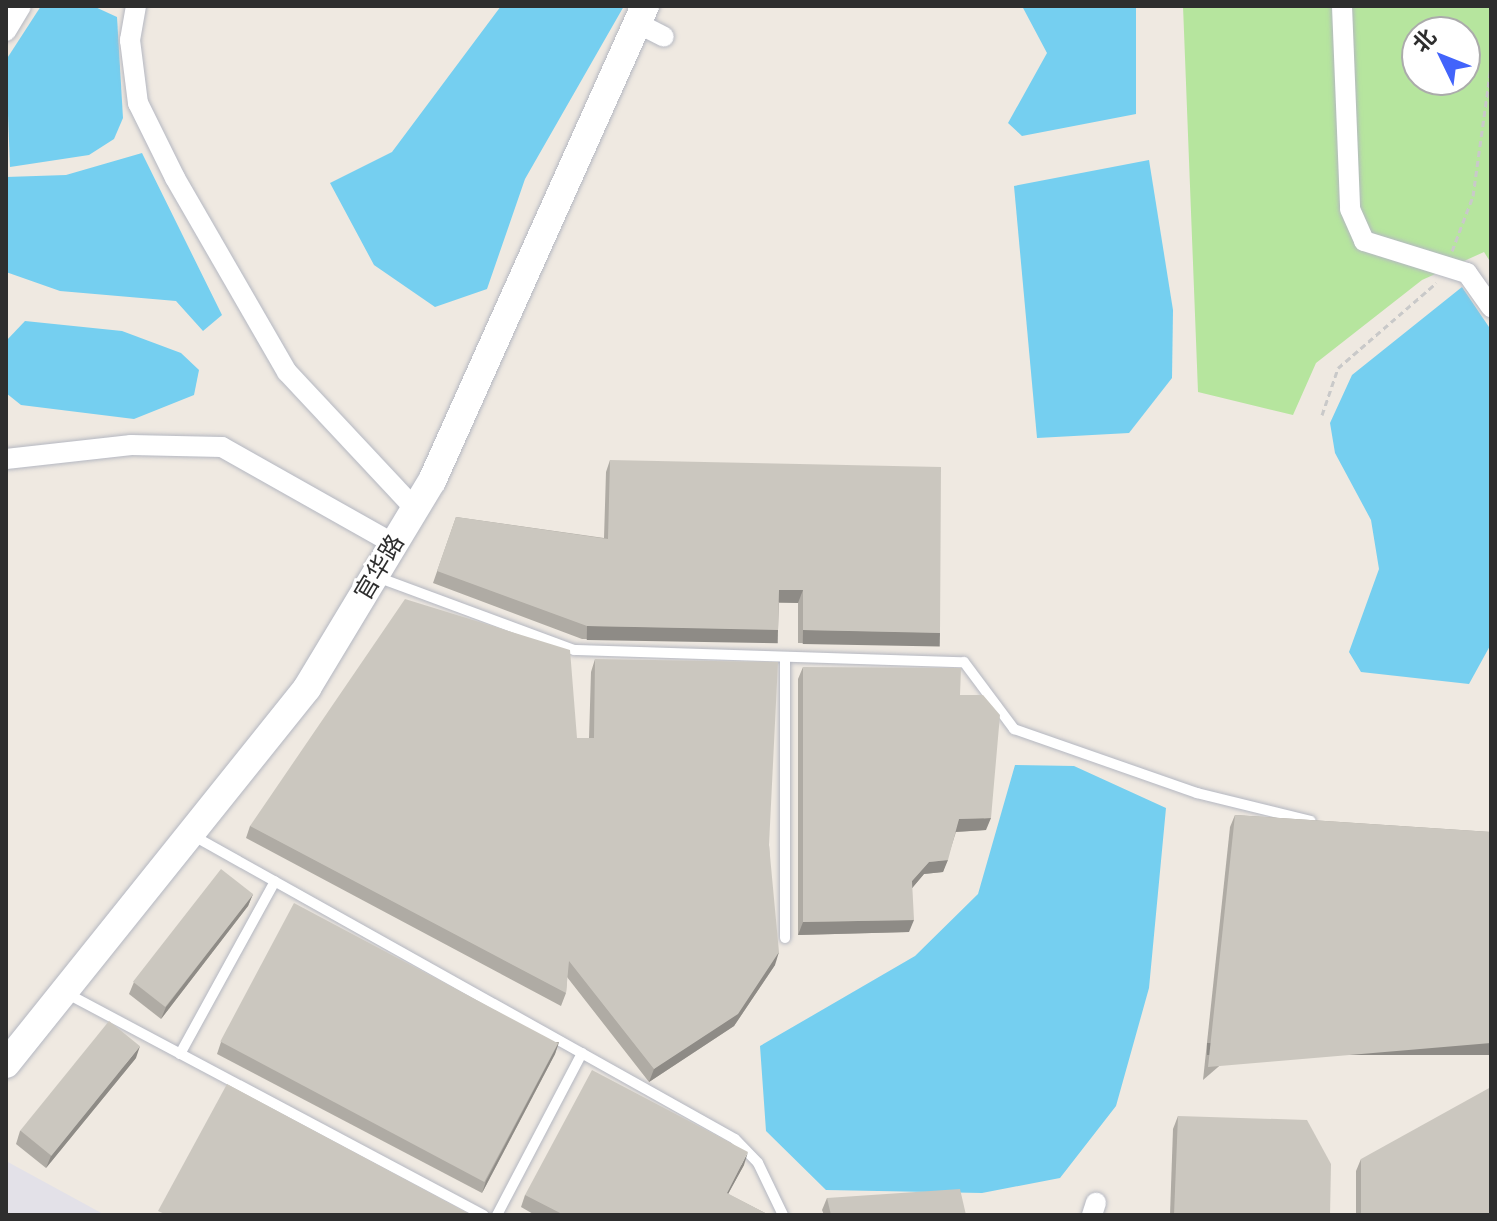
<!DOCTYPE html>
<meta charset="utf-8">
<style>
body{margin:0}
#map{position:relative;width:1497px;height:1221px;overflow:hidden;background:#efe9e1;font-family:"Work Sans","Noto Sans SC",sans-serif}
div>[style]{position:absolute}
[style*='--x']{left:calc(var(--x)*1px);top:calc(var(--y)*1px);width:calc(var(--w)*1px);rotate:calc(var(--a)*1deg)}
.industrial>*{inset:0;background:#e3e1e8}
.green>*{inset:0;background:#b6e59e}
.water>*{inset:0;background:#75cff0}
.path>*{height:3px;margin-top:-1.5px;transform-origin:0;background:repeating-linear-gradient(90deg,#c9c9c9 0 6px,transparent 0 10px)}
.roads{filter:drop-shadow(0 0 2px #b4b7c1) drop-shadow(0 0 2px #b4b7c1)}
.service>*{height:10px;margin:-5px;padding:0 5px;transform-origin:5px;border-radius:5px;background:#fff}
.minor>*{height:20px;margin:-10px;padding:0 10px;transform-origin:10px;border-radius:10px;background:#fff}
.secondary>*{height:28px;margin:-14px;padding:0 14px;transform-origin:14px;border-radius:14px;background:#fff}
.wall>*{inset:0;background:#afaba4}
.shaded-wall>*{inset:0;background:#8e8b86;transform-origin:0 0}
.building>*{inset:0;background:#cbc7bf;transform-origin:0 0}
span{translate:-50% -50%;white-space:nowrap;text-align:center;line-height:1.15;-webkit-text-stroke:6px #fff;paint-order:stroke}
.street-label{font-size:24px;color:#2e2e2e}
.frame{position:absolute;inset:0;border:8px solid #2e2e2e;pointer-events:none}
.north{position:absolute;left:1401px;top:16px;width:80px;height:80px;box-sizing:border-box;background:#fff;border:2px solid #ababab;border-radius:50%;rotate:313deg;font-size:22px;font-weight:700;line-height:32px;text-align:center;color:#2e2e2e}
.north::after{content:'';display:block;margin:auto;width:28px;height:36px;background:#4264fb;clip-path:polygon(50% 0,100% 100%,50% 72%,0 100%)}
</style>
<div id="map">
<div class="industrial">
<div style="clip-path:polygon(6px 1161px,105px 1215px,6px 1215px)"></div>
</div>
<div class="green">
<div style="clip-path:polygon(evenodd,1183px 6px,1491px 6px,1491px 263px,1484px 252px,1422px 280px,1316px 363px,1293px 415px,1198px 392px,1183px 6px,1417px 32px,1465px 32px,1465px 80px,1417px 80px,1417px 32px)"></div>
</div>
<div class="water">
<div style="clip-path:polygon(41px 6px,93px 6px,117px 17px,123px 118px,114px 139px,89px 155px,10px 167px,6px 60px)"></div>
<div style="clip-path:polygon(501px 6px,624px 6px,525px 179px,487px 289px,435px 307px,374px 265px,330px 183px,392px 152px)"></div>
<div style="clip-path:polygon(1022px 6px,1136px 6px,1136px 114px,1022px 136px,1008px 123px,1047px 53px)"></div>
<div style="clip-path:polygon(142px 153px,222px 315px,203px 331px,176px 301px,60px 291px,6px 272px,6px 177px,66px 175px)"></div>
<div style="clip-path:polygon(1149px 160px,1173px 310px,1172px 378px,1129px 433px,1037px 438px,1014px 186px)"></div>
<div style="clip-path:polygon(1462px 287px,1491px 330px,1491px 644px,1469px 684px,1361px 672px,1349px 652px,1379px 569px,1371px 520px,1335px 453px,1330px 423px,1352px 375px)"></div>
<div style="clip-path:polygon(25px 321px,122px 331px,181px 353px,199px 370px,194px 395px,134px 419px,21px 405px,6px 393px,6px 341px)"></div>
<div style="clip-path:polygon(1015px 765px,1074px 766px,1166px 808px,1149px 988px,1116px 1106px,1060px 1178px,982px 1193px,826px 1190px,766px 1131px,760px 1046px,915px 956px,978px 894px)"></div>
</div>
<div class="path">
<div style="--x:1452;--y:251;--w:59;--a:-69.1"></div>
<div style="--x:1473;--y:196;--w:130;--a:-82.1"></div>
<div style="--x:1322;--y:415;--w:50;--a:-71.2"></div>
<div style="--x:1338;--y:368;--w:130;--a:-40.9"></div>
</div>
<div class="roads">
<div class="service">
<div style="--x:377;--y:577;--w:210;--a:20.3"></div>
<div style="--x:574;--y:650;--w:390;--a:1.8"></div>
<div style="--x:964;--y:662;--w:84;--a:53.3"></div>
<div style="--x:1014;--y:729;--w:194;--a:19.3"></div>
<div style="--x:1197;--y:793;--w:117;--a:13.8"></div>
<div style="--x:785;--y:661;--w:277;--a:90"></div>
<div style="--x:192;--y:835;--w:622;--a:29.24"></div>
<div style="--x:735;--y:1139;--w:33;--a:46"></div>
<div style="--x:758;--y:1163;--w:58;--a:64.3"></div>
<div style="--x:66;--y:993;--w:473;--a:28"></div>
<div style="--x:180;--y:1054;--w:197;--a:-61.2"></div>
<div style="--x:497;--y:1215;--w:183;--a:-62.3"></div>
</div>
<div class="minor">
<div style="--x:136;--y:6;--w:35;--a:100"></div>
<div style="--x:130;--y:40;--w:64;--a:82.8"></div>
<div style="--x:138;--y:103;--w:84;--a:63.7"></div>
<div style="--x:175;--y:178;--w:224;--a:60"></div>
<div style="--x:287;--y:372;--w:187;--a:46.9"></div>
<div style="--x:1342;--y:6;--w:203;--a:87.7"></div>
<div style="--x:1350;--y:209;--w:35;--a:66"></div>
<div style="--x:1364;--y:241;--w:108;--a:17.3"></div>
<div style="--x:1467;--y:273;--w:42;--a:54.8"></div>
<div style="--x:637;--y:23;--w:30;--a:27"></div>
<div style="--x:6;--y:31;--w:29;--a:-59"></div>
<div style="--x:6;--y:459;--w:126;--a:-6.4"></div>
<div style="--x:131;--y:445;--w:91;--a:1.3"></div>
<div style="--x:222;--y:447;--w:197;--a:29.4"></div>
<div style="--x:1092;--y:1215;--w:13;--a:-72"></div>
</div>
<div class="secondary">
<div style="--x:6;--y:1064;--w:482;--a:-51.3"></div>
<div style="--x:307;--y:688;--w:242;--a:-58.9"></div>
<div style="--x:432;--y:481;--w:521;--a:-65.85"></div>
</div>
</div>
<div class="wall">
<div style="clip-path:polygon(610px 460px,940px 633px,936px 645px,798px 643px,798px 603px,779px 603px,778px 630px,774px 642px,582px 639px,433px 583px,456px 517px,604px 538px,606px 472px)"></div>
<div style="clip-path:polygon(595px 659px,769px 845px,775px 965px,734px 1026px,649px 1082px,567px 977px,566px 993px,561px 1006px,246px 838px,250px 826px,577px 738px,589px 738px,591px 672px)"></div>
<div style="clip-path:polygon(803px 667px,960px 695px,986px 830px,956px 832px,943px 872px,924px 874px,912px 888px,909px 932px,798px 935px,798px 679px)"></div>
<div style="clip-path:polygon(1235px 815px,1491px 832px,1203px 1080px,1230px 827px)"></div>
<div style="clip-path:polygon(253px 894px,248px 906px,161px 1019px,129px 994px,134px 982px)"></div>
<div style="clip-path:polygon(221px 1042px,559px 1042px,555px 1054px,482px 1193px,217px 1054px)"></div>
<div style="clip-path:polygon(136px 1058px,46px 1168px,16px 1144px,20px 1131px)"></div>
<div style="clip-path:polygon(1178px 1116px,1330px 1215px,1170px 1215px,1173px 1129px)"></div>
<div style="clip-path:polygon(1361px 1159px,1491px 1215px,1356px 1215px,1356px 1171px)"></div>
<div style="clip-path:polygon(744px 1165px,728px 1194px,769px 1215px,535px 1215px,521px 1207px,525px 1195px)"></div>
<div style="clip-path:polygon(827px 1198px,966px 1215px,824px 1215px,822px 1210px)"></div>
</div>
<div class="shaded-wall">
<div style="clip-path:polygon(779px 590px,803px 590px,798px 603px,775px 602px)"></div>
<div style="left:587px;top:626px;width:191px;height:14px;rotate:1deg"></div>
<div style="left:803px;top:630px;width:137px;height:14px;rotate:1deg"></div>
<div style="clip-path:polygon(991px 818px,986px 830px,954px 832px,959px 819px)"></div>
<div style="clip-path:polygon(948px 860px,943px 872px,924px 874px,908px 893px,912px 881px,929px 862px)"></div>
<div style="clip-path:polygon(253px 894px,248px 906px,161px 1019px,166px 1007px)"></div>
<div style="clip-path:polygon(914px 920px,909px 932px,798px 935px,803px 922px)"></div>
<div style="clip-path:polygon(779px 952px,775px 965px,734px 1026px,649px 1082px,654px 1069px)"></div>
<div style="clip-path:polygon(559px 1042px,555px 1054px,482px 1193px,486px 1181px)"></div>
<div style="left:1491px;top:1043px;width:12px;height:284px;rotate:90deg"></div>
<div style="clip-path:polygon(140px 1046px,136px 1058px,46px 1168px,51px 1156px)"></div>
<div style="clip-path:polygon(748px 1152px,744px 1165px,722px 1205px,727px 1193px)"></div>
</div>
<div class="building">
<div style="clip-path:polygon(610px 460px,941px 467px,940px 633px,803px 630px,803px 590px,779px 590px,778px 630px,587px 626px,437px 571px,456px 517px,608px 539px)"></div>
<div style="clip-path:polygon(405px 599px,570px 650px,577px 738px,594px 738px,595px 659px,778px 662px,769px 845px,779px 952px,738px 1014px,654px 1069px,569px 961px,566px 993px,250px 826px)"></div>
<div style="clip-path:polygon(803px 667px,961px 668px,960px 695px,983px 695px,1000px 715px,991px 818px,959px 819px,948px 860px,929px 862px,912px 881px,914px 920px,803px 922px)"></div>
<div style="clip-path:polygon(1235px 815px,1491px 832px,1491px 1043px,1208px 1067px)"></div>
<div style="left:221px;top:869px;width:41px;height:143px;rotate:38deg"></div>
<div style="left:294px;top:903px;width:299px;height:157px;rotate:28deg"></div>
<div style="left:109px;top:1021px;width:40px;height:141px;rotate:39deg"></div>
<div style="clip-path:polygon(592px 1070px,748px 1152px,727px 1193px,769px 1215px,564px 1215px,525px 1195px)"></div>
<div style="clip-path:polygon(227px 1084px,471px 1215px,167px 1215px,158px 1211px)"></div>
<div style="clip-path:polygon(1491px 1087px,1491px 1215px,1361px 1215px,1361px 1159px)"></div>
<div style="clip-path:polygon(1178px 1116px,1307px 1120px,1331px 1164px,1330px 1215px,1174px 1215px)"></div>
<div style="clip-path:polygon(960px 1189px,966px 1215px,831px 1215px,827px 1198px)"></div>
</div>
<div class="street-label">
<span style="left:380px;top:568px;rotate:-59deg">官华路</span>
</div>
<div class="frame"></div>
<div class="north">北</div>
</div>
